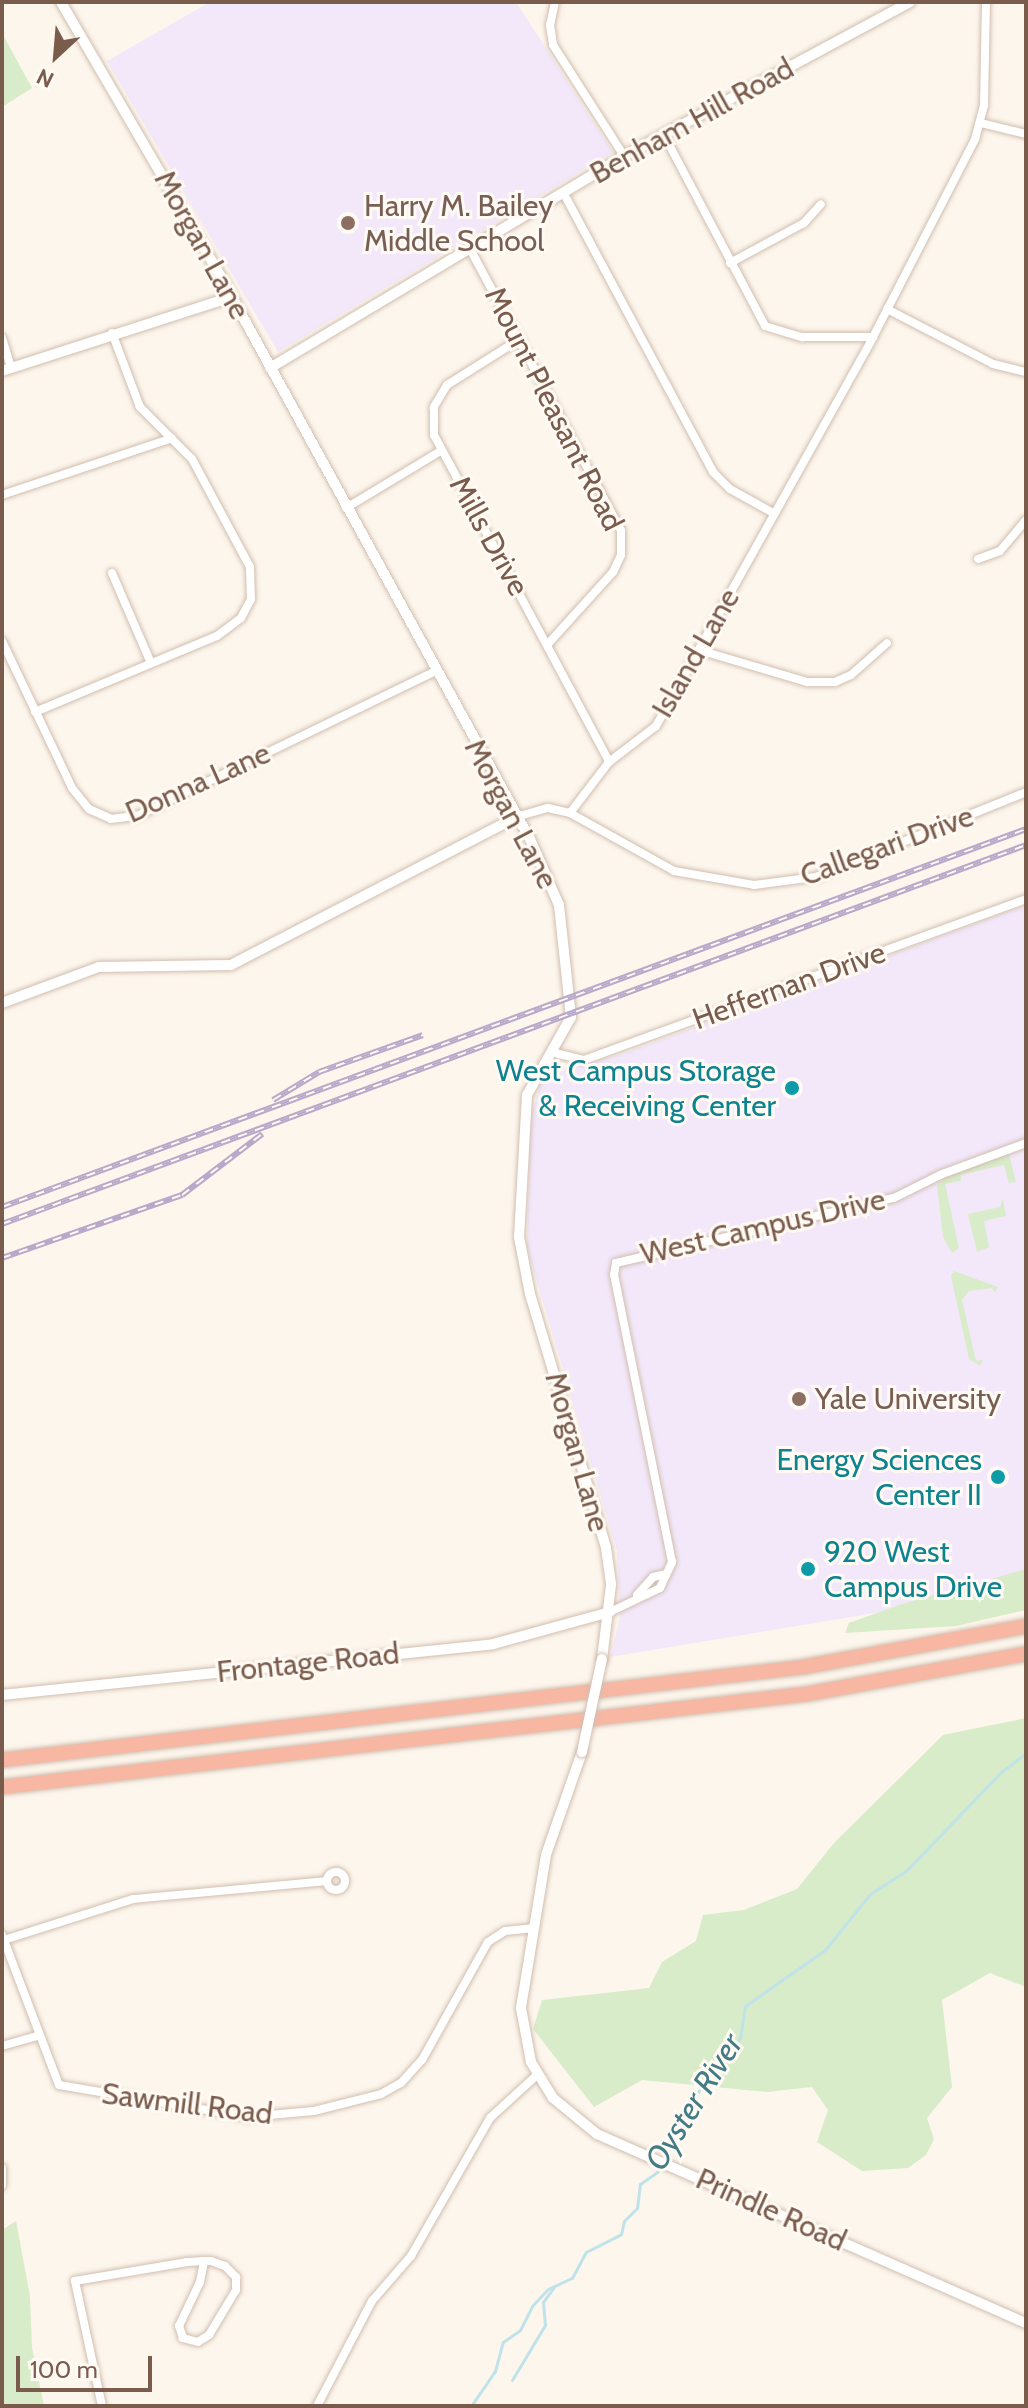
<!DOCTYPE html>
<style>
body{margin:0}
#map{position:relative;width:1028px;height:2408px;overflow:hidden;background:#fdf6ec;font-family:Cabin,sans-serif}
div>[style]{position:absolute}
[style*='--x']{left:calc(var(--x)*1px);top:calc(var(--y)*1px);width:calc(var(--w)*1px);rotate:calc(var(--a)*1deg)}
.education>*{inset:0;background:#f3e8fa}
.green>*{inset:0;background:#d8ecc9}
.stream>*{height:3px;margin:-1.5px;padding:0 1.5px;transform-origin:1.5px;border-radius:1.5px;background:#bfe3e8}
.roads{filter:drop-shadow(0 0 2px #d1beb0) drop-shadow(0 0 2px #d1beb0)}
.minor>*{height:8px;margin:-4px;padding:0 4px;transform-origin:4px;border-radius:4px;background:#fff}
.minor>.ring{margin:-4px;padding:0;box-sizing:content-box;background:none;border:8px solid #fff;border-radius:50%}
.tertiary>*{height:10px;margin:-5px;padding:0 5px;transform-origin:5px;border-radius:5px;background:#fff}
.motorway>*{height:14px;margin:-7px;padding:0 7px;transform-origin:7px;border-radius:7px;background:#f7b7a3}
.rail>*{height:6px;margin-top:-3px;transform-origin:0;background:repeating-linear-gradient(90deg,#fffaf3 0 9px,#b9a8c9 0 18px);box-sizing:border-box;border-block:2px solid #b9a8c9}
.bridges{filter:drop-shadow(0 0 2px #d1beb0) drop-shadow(0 0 2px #d1beb0)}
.tertiary-bridge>*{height:10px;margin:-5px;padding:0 5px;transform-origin:5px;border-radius:5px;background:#fff}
.dots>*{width:22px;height:22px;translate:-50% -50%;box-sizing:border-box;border:4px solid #fffaf3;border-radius:50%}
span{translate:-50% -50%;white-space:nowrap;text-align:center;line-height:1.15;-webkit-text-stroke:6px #fffaf3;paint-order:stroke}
.street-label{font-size:30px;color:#7a5c4d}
.education-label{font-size:30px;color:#785e54}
.left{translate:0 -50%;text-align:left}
.culture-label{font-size:30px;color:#0d838f}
.right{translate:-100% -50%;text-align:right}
.water-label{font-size:32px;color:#437c86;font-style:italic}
.frame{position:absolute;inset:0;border:4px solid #7a5c4d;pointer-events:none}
.north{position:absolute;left:16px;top:16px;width:80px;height:80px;-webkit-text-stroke:6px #fffaf3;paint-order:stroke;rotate:206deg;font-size:22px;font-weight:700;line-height:32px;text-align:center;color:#7a5c4d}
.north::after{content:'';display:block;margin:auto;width:28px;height:36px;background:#7a5c4d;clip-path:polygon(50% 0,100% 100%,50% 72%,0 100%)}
.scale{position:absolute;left:16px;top:2356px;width:136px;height:36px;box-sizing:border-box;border:4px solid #7a5c4d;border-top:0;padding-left:10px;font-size:24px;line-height:28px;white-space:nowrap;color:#7a5c4d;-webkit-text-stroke:6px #fffaf3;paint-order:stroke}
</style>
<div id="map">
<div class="education">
<div style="clip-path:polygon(210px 2px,516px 2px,613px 152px,278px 352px,107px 61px)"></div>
<div style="clip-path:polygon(1026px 905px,1026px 1578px,960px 1599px,610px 1657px,620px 1618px,617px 1551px,527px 1248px,530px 1121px,543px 1073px,619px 1055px)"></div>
</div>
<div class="green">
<div style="clip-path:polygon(2px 33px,32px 88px,2px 107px)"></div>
<div style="clip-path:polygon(1009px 1154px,1016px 1182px,1009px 1183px,1004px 1165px,961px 1175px,961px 1181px,945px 1184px,959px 1248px,952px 1253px,943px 1237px,937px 1185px,946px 1176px)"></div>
<div style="clip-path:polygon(1003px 1199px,1006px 1216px,984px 1221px,989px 1247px,977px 1252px,968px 1214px,1000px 1207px)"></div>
<div style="clip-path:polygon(954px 1271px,998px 1287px,995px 1293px,992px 1288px,969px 1291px,962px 1300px,976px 1361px,983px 1360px,980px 1366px,969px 1359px,951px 1276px)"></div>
<div style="clip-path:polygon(1026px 1569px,1026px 1610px,956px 1626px,845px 1633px,849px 1623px,902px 1604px)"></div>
<div style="clip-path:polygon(1026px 1718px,1026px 1987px,990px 1973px,942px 2000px,952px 2087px,927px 2118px,934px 2139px,926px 2155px,908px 2168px,862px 2171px,817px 2142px,828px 2110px,812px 2087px,767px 2092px,642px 2080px,594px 2107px,533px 2029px,542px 2000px,649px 1988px,662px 1962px,696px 1941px,703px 1915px,744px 1910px,797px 1889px,834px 1843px,943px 1735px)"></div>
<div style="clip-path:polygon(16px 2221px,30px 2296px,32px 2347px,44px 2406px,2px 2406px,2px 2230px)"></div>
</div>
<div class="stream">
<div style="--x:512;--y:2380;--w:64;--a:-59"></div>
<div style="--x:545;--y:2325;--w:23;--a:-95"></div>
<div style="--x:543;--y:2302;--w:19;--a:-54"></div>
<div style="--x:471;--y:2406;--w:42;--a:-55.6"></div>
<div style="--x:495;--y:2371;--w:30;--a:-75"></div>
<div style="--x:503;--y:2342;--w:21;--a:-35"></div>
<div style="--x:520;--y:2330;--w:27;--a:-63"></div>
<div style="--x:532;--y:2306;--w:23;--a:-47"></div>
<div style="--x:548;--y:2289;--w:26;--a:-25"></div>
<div style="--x:572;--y:2278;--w:30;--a:-62"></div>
<div style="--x:586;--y:2252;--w:39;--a:-27"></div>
<div style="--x:621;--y:2234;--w:13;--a:-77"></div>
<div style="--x:624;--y:2221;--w:18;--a:-45"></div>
<div style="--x:637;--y:2208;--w:24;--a:-83"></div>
<div style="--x:640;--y:2184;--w:21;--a:-35"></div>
<div style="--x:657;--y:2172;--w:105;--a:-62.7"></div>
<div style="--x:705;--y:2079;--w:54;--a:-49.5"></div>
<div style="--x:740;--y:2038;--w:32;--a:-81"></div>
<div style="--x:745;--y:2006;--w:98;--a:-35"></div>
<div style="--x:825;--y:1950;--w:72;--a:-51.2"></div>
<div style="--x:870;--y:1894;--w:43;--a:-32.6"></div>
<div style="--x:906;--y:1871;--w:137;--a:-46.2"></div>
<div style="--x:1001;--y:1772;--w:31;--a:-37"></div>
</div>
<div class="roads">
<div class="minor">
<div style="--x:555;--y:2;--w:24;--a:102"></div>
<div style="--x:550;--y:25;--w:20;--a:81"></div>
<div style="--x:553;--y:45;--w:132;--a:57.4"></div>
<div style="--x:981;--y:123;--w:46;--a:13.7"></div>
<div style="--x:664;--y:135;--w:216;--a:62.1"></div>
<div style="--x:765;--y:326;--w:39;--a:17"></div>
<div style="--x:802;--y:337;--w:71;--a:0"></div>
<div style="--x:563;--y:192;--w:318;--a:61.8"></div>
<div style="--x:713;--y:472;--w:24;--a:45"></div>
<div style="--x:730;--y:489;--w:51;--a:29.1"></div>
<div style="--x:469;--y:247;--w:322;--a:61.8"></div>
<div style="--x:621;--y:531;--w:24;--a:90"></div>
<div style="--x:621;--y:555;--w:19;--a:115"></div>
<div style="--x:613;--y:572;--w:97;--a:132.1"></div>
<div style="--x:730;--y:263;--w:84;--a:-28.4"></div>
<div style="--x:804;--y:223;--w:25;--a:-48"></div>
<div style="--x:887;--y:309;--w:119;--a:27.4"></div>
<div style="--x:993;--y:364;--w:34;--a:14"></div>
<div style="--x:2;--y:338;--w:30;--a:73"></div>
<div style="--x:520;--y:339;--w:86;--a:147.8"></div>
<div style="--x:447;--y:385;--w:26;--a:121"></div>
<div style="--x:434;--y:407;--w:28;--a:90"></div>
<div style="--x:434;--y:435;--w:371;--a:61.8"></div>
<div style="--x:2;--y:495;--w:179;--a:-18.5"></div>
<div style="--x:346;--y:508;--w:112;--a:-31.1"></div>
<div style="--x:978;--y:559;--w:23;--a:-20"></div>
<div style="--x:1000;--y:551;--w:40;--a:-50"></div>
<div style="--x:112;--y:573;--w:98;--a:66.6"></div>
<div style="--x:2;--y:641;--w:163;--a:64.5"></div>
<div style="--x:72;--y:788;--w:27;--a:51"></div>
<div style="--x:89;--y:809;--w:24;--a:24"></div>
<div style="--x:111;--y:819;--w:26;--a:-7"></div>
<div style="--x:137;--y:816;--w:330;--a:-25.9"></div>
<div style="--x:699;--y:650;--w:113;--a:16.5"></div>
<div style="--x:807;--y:682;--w:28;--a:0"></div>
<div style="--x:835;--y:682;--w:17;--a:-24"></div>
<div style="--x:851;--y:675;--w:48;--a:-41.6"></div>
<div style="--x:35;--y:712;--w:197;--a:-22.7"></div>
<div style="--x:217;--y:636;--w:30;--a:-37"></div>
<div style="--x:241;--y:618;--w:21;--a:-62"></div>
<div style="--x:251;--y:599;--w:32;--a:-92"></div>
<div style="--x:250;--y:567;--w:123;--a:-118.2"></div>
<div style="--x:192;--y:459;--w:74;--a:-135"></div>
<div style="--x:140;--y:407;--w:79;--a:-110.7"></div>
<div style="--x:570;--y:813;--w:119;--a:29.1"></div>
<div style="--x:674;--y:871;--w:81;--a:9.9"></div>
<div style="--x:754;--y:885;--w:63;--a:-7.4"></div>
<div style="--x:816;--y:877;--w:227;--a:-22"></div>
<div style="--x:516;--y:817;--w:33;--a:-16"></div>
<div style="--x:548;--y:808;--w:23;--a:13"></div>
<div style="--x:570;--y:813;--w:64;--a:-52.6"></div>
<div style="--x:609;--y:762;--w:59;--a:-37.5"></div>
<div style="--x:656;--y:726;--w:445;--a:-60.8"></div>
<div style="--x:873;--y:337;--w:223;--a:-62.7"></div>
<div style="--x:975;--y:139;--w:35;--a:-75"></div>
<div style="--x:984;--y:105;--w:103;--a:-88.9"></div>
<div style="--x:551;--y:1052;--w:34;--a:14"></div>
<div style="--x:584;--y:1060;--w:470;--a:-20"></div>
<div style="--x:637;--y:1595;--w:24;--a:-48"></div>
<div style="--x:653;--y:1577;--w:13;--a:-13"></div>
<div style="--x:610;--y:1612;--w:55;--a:-25.6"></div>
<div style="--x:660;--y:1588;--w:29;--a:-65"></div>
<div style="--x:672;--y:1562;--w:293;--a:-101.4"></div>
<div style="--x:614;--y:1275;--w:12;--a:-81"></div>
<div style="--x:616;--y:1263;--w:285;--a:-13.2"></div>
<div style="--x:894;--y:1198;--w:54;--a:-26.6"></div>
<div style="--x:942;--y:1174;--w:90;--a:-20.3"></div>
<div class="ring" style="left:327px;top:1872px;width:10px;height:10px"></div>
<div style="--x:2;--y:1935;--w:160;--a:69.2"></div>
<div style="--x:59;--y:2085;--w:192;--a:9.6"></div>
<div style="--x:248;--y:2117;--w:66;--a:-5.2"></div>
<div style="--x:314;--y:2111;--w:69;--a:-14.2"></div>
<div style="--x:381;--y:2094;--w:23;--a:-29"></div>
<div style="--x:401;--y:2083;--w:31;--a:-48"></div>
<div style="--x:422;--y:2060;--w:135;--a:-60.8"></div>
<div style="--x:488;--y:1942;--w:20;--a:-33"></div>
<div style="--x:505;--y:1931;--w:27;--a:-6"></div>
<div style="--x:4;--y:1940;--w:135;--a:-17.6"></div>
<div style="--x:133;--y:1899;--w:194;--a:-5.3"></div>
<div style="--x:2;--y:2046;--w:37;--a:-16"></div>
<div style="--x:2;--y:2168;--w:17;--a:90"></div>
<div style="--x:102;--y:2406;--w:128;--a:-102.2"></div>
<div style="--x:75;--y:2281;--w:114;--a:-9.6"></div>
<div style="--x:187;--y:2262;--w:17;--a:-3"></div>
<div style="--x:204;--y:2261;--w:7;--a:0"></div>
<div style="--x:211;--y:2261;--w:15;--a:20"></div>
<div style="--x:225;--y:2266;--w:16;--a:45"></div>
<div style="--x:236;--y:2277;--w:13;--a:90"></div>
<div style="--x:236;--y:2290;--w:52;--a:121"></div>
<div style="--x:209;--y:2335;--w:13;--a:148"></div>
<div style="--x:198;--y:2342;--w:16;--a:-165"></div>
<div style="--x:183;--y:2338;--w:13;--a:-108"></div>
<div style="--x:179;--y:2326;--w:49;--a:-64.5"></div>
<div style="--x:200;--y:2282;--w:21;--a:-79"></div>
<div style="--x:317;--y:2406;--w:119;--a:-62.4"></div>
<div style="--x:372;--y:2301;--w:60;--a:-49.1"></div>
<div style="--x:411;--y:2256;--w:159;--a:-60.2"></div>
<div style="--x:490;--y:2118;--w:64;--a:-42.5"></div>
</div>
<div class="tertiary">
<div style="--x:61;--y:2;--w:318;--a:59.8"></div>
<div style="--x:221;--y:277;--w:641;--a:61.2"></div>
<div style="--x:530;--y:839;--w:72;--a:66.3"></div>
<div style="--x:559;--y:905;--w:113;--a:83.9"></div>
<div style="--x:571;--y:1017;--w:90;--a:119.4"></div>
<div style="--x:527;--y:1095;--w:142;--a:93.2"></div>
<div style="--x:519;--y:1237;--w:58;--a:79.1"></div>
<div style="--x:530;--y:1294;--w:265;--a:73.3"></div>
<div style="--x:606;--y:1548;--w:37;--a:82"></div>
<div style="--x:611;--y:1585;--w:75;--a:96.9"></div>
<div style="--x:270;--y:368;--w:413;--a:-30.9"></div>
<div style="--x:624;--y:156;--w:325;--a:-28.3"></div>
<div style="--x:2;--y:371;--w:241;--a:-17.9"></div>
<div style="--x:2;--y:1003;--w:103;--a:-20.4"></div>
<div style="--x:99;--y:967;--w:132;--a:-0.9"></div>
<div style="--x:231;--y:965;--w:321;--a:-27.4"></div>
<div style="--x:2;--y:1695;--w:494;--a:-5.9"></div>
<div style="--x:493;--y:1644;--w:121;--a:-15.3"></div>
<div style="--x:582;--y:1752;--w:109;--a:109.3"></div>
<div style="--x:546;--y:1855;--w:155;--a:99.3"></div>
<div style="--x:521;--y:2008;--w:55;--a:79.5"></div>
<div style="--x:531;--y:2062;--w:42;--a:58.6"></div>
<div style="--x:553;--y:2098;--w:57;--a:39.3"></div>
<div style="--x:597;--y:2134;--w:469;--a:23.8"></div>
</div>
<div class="motorway">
<div style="--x:2;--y:1760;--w:806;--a:-6.62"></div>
<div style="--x:803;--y:1667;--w:227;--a:-10.4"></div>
<div style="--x:2;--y:1787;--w:810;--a:-6.59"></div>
<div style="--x:807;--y:1694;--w:223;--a:-10.4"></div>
</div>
</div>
<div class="rail">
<div style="--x:273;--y:1100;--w:54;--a:-31.3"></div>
<div style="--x:319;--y:1072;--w:110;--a:-19.6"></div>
<div style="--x:2;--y:1207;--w:1092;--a:-20.26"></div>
<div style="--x:2;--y:1224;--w:1092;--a:-20.31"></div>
<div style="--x:2;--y:1258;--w:191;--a:-19.3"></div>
<div style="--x:182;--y:1195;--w:101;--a:-37.3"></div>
</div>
<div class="bridges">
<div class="tertiary-bridge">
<div style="--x:582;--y:1752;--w:95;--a:-77.9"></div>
</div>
</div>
<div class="dots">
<div style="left:348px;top:223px;background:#8d6e63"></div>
<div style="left:792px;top:1088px;background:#0f9aa8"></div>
<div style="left:799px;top:1399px;background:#8d6e63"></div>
<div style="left:998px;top:1477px;background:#0f9aa8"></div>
<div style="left:808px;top:1569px;background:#0f9aa8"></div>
</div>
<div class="street-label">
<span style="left:692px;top:121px;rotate:-29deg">Benham Hill Road</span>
<span style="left:202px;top:245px;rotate:61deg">Morgan Lane</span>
<span style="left:554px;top:409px;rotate:63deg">Mount Pleasant Road</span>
<span style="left:489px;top:536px;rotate:61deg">Mills Drive</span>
<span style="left:696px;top:653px;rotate:-60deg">Island Lane</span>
<span style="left:198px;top:783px;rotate:-24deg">Donna Lane</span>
<span style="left:511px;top:814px;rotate:62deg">Morgan Lane</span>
<span style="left:887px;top:846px;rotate:-20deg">Callegari Drive</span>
<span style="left:789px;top:986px;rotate:-20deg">Heffernan Drive</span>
<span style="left:763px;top:1227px;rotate:-13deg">West Campus Drive</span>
<span style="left:577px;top:1452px;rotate:74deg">Morgan Lane</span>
<span style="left:308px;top:1663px;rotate:-6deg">Frontage Road</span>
<span style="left:187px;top:2104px;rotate:7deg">Sawmill Road</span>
<span style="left:771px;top:2210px;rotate:24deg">Prindle Road</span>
</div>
<div class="education-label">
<span class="left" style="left:364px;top:223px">Harry M. Bailey<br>Middle School</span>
<span class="left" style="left:815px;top:1399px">Yale University</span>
</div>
<div class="culture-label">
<span class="right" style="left:776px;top:1088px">West Campus Storage<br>&amp; Receiving Center</span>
<span class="right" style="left:982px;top:1477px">Energy Sciences<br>Center II</span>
<span class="left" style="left:824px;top:1569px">920 West<br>Campus Drive</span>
</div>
<div class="water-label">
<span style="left:694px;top:2102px;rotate:-58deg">Oyster River</span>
</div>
<div class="frame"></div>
<div class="north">N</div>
<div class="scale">100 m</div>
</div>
